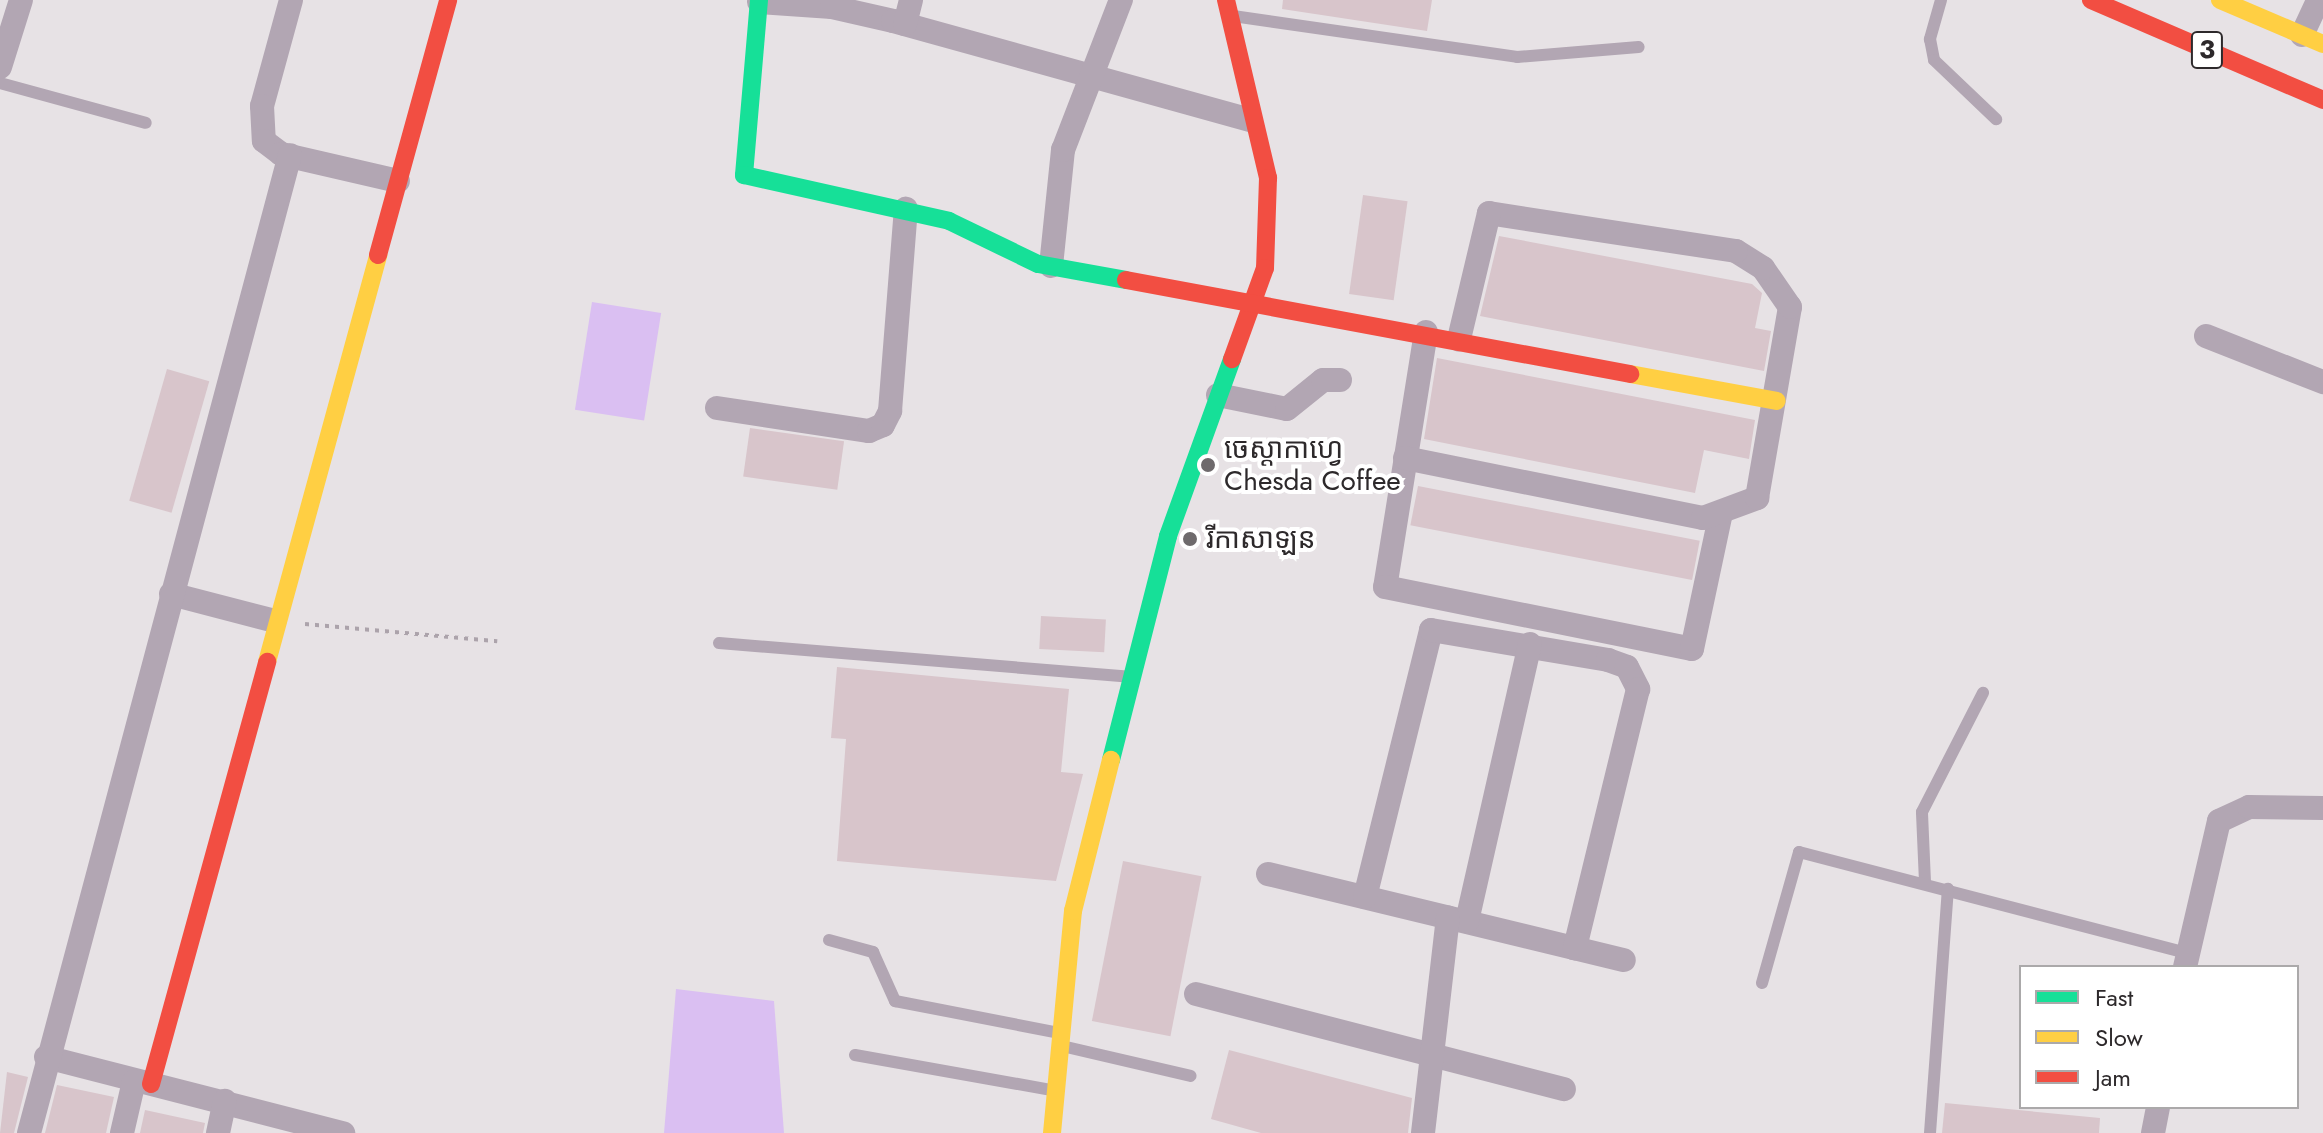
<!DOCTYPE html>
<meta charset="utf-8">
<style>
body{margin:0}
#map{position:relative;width:2323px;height:1133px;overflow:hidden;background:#e7e2e5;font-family:Jost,"Noto Sans Khmer",sans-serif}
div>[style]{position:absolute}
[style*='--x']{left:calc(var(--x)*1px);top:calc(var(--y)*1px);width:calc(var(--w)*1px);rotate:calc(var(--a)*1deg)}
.water>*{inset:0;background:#dabff2;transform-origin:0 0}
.building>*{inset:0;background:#d8c5cb;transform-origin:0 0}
.path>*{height:4px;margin-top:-2px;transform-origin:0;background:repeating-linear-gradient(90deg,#aca3ab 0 4px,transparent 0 10px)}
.lane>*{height:12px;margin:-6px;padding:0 6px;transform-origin:6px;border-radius:6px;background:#b2a6b3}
.street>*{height:24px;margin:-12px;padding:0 12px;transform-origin:12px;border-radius:12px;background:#b2a6b3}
.fast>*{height:18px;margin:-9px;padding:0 9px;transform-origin:9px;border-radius:9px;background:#16e098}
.slow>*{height:18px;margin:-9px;padding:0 9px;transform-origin:9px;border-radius:9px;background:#ffcf43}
.jam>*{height:18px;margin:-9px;padding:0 9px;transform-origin:9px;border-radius:9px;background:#f24e42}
.dots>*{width:22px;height:22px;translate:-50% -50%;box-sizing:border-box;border:4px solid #fff;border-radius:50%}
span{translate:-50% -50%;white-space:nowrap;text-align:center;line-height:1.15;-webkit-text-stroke:8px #fff;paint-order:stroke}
.shield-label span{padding:2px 6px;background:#fff;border:2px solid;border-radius:6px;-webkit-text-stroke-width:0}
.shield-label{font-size:26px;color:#2d292b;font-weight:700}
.poi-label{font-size:28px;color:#2d292b}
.left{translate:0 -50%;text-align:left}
.legend{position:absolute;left:2019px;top:965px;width:280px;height:144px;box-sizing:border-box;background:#fff;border:2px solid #aba9aa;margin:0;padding:10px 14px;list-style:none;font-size:24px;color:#2d292b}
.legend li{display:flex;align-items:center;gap:16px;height:40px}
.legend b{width:40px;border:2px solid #aba9aa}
</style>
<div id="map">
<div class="water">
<div style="left:592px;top:302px;width:70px;height:109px;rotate:9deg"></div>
<div style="clip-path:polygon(676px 989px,774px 1001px,784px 1133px,664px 1133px)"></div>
</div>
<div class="building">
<div style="clip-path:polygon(1283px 0,1432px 0,1427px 31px,1282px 9px)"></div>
<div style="left:1363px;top:195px;width:45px;height:100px;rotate:8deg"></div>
<div style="clip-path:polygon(1499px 236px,1752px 284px,1762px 293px,1755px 328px,1771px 331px,1764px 371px,1480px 316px)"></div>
<div style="clip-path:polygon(1437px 358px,1755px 420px,1749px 459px,1704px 450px,1695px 493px,1424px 439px)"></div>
<div style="left:167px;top:369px;width:44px;height:137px;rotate:16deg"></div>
<div style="left:750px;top:428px;width:95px;height:49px;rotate:8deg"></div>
<div style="left:1418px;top:486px;width:287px;height:40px;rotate:11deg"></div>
<div style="left:1041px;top:616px;width:65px;height:33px;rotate:3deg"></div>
<div style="clip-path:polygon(837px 667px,1069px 689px,1061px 772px,1083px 774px,1056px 881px,837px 861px,846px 739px,831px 738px)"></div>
<div style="left:1123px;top:861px;width:80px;height:163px;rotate:11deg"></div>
<div style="clip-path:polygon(1229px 1050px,1412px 1098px,1408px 1133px,1261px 1133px,1211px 1119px)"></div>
<div style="clip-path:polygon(7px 1072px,28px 1077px,14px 1133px,0 1133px)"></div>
<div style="clip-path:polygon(57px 1085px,114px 1097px,106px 1133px,45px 1133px)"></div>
<div style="clip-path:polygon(1945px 1103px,2100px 1118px,2099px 1133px,1942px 1133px)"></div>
<div style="clip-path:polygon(145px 1110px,205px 1123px,203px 1133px,140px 1133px)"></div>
</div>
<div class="path">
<div style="--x:305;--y:624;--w:193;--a:5.1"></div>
</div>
<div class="lane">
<div style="--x:1941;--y:0;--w:41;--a:105.8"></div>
<div style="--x:1930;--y:39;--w:21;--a:79"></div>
<div style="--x:1934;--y:60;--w:86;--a:43.6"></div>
<div style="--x:1233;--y:16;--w:287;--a:8.2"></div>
<div style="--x:1517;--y:57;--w:122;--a:-4.7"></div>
<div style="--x:0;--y:83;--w:151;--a:15.3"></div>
<div style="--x:719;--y:643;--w:412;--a:4.7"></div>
<div style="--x:1925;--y:882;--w:70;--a:-92.5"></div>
<div style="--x:1922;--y:812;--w:134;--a:-62.9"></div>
<div style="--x:829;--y:940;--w:46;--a:15.3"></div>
<div style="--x:873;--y:952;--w:54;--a:65.8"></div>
<div style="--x:895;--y:1001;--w:168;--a:11"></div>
<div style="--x:1762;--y:983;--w:136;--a:-74.2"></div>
<div style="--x:1799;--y:852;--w:401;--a:14.6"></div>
<div style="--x:1062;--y:1046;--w:132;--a:13.1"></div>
<div style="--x:855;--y:1055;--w:200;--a:10.1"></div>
<div style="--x:1930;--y:1133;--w:245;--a:-85.8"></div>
</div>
<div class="street">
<div style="--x:291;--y:0;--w:110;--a:105.3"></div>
<div style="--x:262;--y:106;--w:35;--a:87"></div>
<div style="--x:264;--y:141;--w:21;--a:37"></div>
<div style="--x:281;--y:154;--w:120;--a:13"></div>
<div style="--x:759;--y:2;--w:73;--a:3.9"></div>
<div style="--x:832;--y:7;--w:63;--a:12.9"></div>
<div style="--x:893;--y:21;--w:371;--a:15.5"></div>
<div style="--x:905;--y:24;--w:25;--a:-76"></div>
<div style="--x:2302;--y:35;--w:38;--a:-65"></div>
<div style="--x:0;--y:67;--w:70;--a:-72.6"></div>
<div style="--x:1051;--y:266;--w:117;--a:-84.1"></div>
<div style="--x:1063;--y:150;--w:161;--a:-68.9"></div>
<div style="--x:1426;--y:332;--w:258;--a:99.1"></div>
<div style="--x:1385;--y:587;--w:313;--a:11.4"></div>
<div style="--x:1692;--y:649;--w:135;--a:-78"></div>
<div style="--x:2206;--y:336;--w:126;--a:21.5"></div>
<div style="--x:1218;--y:395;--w:70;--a:11.5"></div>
<div style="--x:1287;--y:409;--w:46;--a:-38.9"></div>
<div style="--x:1323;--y:380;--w:17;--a:0"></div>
<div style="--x:717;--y:408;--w:154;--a:8.6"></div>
<div style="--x:869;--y:431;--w:15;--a:-23"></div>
<div style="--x:883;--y:425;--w:16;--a:-63"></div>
<div style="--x:890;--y:411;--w:203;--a:-85.5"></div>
<div style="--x:1405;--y:458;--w:304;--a:11.4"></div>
<div style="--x:1703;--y:518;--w:58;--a:-20.3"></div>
<div style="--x:1757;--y:498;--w:194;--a:-80.2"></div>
<div style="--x:1790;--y:307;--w:47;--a:-124.7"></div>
<div style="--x:1763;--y:268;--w:32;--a:-148"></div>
<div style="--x:1736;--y:251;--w:250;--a:-171.3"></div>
<div style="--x:1489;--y:213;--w:130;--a:103.4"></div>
<div style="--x:171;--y:594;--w:107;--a:14.6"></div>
<div style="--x:1268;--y:874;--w:366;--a:13.6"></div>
<div style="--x:1365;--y:897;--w:275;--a:-76.1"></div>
<div style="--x:1431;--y:630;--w:180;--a:9.6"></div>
<div style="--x:1608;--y:660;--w:20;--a:20"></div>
<div style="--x:1627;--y:667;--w:25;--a:63"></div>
<div style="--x:1638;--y:689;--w:267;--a:103.7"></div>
<div style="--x:1467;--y:921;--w:284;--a:-77.2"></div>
<div style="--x:2185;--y:967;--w:150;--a:-76.9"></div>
<div style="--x:2219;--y:821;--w:33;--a:-25"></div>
<div style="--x:2249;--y:807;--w:74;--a:0.8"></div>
<div style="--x:1196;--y:994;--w:380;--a:14.5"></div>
<div style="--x:46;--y:1057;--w:307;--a:14.4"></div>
<div style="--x:29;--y:1133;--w:1012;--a:-75.06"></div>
<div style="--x:122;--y:1133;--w:53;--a:-77"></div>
<div style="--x:218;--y:1133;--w:33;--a:-78"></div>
<div style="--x:1423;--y:1133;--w:217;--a:-83.4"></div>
<div style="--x:2153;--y:1133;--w:26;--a:-79"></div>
</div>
<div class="fast">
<div style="--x:759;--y:0;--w:176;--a:94.9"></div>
<div style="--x:744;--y:175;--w:210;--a:12.6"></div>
<div style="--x:949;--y:221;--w:99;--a:25.8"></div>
<div style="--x:1038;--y:264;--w:89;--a:10.3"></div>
<div style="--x:1111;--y:760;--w:231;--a:-75.7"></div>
<div style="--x:1168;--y:536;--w:188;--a:-70.1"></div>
</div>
<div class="slow">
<div style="--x:2220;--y:0;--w:112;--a:23.1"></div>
<div style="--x:1630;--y:374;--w:149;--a:10.4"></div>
<div style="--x:267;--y:662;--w:422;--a:-74.7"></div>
<div style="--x:1052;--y:1133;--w:223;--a:-84.6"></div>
<div style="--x:1073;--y:911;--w:156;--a:-75.9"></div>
</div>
<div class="jam">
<div style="--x:1226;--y:0;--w:183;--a:76.7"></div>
<div style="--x:1268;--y:178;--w:90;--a:91.9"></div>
<div style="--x:1265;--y:268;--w:97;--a:109.9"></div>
<div style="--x:2091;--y:0;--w:253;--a:23.3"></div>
<div style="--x:378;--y:255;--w:264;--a:-74.6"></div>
<div style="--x:1126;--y:280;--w:513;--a:10.56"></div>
<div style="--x:151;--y:1084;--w:438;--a:-74.6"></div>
</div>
<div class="dots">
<div style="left:1208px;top:465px;background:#6e6a6c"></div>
<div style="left:1190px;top:539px;background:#6e6a6c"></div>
</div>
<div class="shield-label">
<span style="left:2207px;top:50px">3</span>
</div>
<div class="poi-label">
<span class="left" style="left:1224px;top:465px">ចេស្ដាកាហ្វេ<br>Chesda Coffee</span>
<span class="left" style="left:1206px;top:539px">រីកាសាឡន</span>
</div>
<ul class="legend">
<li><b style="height:10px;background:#16e098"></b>Fast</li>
<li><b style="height:10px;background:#ffcf43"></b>Slow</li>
<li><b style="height:10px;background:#f24e42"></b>Jam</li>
</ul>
</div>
